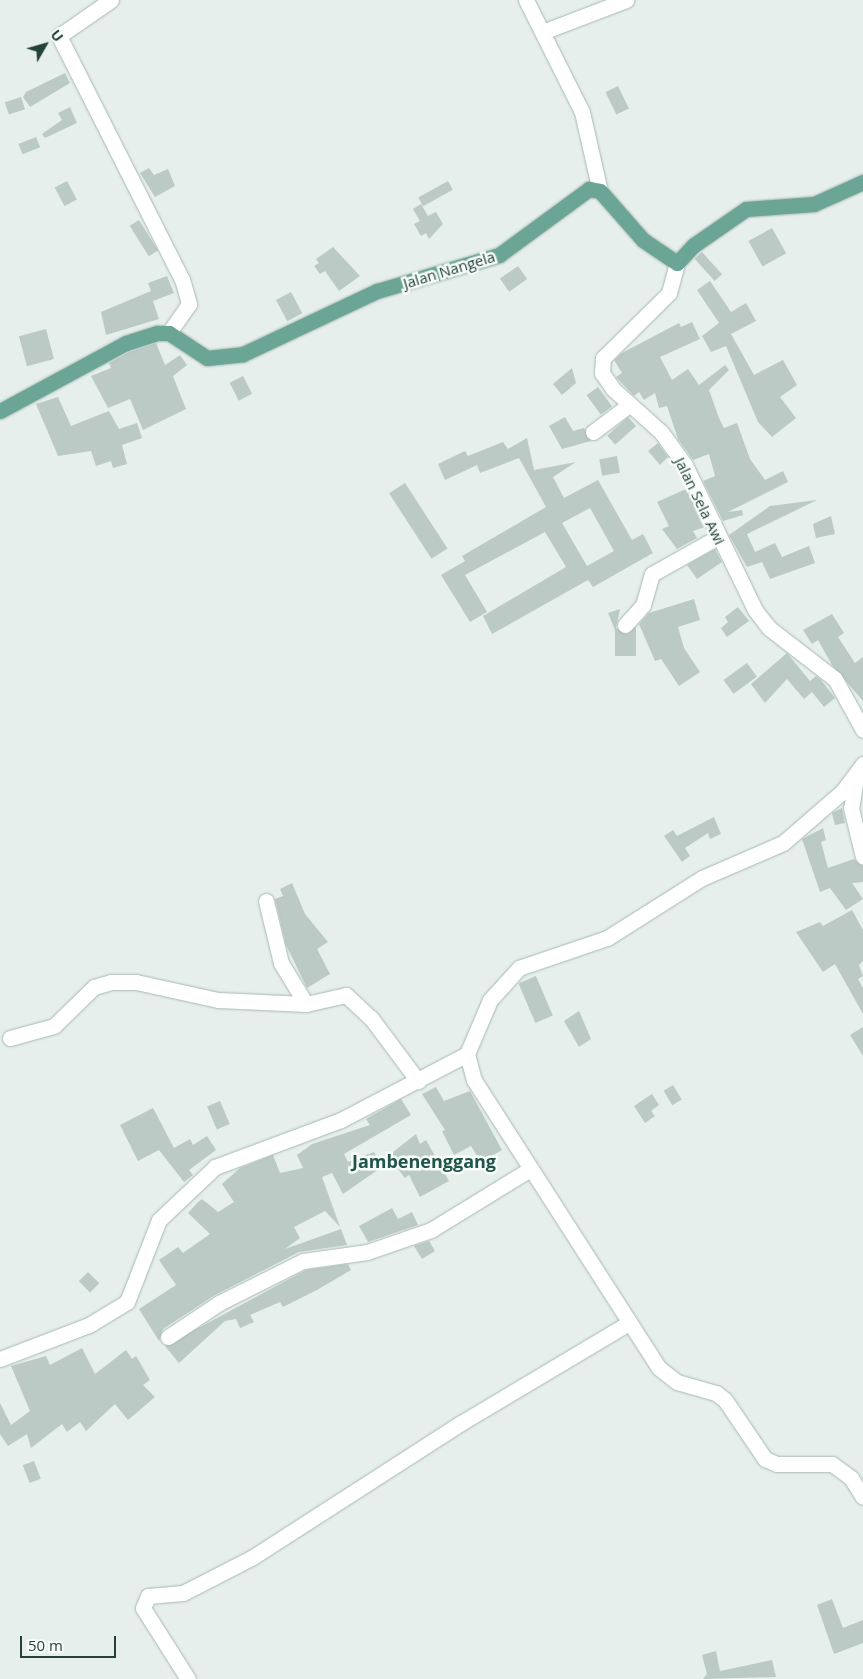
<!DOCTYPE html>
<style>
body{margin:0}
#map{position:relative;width:863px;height:1679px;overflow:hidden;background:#e6efeb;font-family:"Open Sans",sans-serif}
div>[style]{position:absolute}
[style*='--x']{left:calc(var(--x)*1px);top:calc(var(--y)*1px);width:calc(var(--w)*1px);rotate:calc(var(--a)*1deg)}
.building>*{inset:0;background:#bbcac4;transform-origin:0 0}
.roads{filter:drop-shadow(0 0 1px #a8b8b2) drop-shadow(0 0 1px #a8b8b2)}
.minor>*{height:15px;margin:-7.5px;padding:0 7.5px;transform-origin:7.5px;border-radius:7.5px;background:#fff}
.major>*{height:15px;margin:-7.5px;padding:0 7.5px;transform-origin:7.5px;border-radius:7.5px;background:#6aa596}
span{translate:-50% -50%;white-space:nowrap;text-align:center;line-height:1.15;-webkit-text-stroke:5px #f7fbf9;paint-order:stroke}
.street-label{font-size:15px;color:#24423a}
.quarter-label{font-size:18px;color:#1f5548;font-weight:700}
.north{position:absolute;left:20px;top:20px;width:50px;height:50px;-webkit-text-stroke:4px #f7fbf9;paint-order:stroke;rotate:52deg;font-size:14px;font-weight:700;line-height:20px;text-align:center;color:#24423a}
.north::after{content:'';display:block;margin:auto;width:18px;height:22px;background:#24423a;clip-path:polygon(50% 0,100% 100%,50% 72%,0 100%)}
.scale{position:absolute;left:20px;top:1636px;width:96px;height:22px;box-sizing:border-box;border:2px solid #24423a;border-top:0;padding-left:6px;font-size:15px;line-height:18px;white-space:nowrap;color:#24423a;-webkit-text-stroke:4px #f7fbf9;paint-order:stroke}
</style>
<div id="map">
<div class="building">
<div style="clip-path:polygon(65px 73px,70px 83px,30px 107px,23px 97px,26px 92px)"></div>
<div style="left:618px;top:86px;width:25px;height:14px;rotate:64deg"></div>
<div style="left:21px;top:97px;width:13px;height:17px;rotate:72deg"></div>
<div style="clip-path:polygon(70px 107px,77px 123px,45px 138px,42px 134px,62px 120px,58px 113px)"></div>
<div style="left:36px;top:137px;width:11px;height:19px;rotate:68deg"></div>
<div style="clip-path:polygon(149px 168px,154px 175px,168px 169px,175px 186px,155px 197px,140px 173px)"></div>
<div style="left:67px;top:181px;width:21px;height:14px;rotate:62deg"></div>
<div style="left:448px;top:181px;width:10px;height:34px;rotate:61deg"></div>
<div style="clip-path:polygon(421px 204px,428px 216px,436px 212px,443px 224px,429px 239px,426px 233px,421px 236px,414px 224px,420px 221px,413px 209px)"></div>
<div style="left:139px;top:220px;width:36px;height:11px;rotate:58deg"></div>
<div style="left:772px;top:228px;width:29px;height:27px;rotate:61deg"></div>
<div style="clip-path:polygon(333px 247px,360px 276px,339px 291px,325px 271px,320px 274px,314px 266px,319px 263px,316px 259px)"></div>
<div style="left:702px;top:252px;width:30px;height:10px;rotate:48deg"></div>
<div style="left:518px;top:266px;width:16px;height:22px;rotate:55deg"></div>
<div style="clip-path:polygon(167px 276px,174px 293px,153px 301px,159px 319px,106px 335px,101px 312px,151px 291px,148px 283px)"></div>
<div style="clip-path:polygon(710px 281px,731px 312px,746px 303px,756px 321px,731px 334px,754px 375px,783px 360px,797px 385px,780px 397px,796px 418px,772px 437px,758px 422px,726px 346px,711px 352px,702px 336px,719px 323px,697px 290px)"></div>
<div style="left:291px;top:292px;width:24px;height:17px;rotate:62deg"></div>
<div style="clip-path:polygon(692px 322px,700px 339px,660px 357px,672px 380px,688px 369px,699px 385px,725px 365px,729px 370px,709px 390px,719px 418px,724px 428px,737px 423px,750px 459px,765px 480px,783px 471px,788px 482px,728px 512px,742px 510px,743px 515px,723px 521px,703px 481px,715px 476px,709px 454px,693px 460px,678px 439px,667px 406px,659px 408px,655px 393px,644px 400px,639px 392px,634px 396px,616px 377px,622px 373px,614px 360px,622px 353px,679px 323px,681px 327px)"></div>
<div style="left:46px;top:329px;width:31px;height:28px;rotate:75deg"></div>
<div style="clip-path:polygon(156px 343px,165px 365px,180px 355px,187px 365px,173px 376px,186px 409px,143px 430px,130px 399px,108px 408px,91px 376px,111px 368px,109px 363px,129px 352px)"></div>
<div style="clip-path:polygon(572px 368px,576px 383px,562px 395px,553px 384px)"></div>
<div style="left:243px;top:376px;width:20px;height:15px;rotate:63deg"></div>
<div style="left:598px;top:387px;width:24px;height:14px;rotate:54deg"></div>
<div style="clip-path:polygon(58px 397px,71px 426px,109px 411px,119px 429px,137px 423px,142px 438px,122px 445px,127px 464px,113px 468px,111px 461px,96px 466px,91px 451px,58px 456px,36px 404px)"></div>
<div style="clip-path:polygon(565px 417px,573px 431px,584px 428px,591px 441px,562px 449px,549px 426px)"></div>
<div style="left:628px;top:417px;width:12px;height:28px;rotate:48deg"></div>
<div style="clip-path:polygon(evenodd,527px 438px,534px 470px,576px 462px,553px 477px,564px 498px,598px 480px,632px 540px,643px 534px,653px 553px,593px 587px,588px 580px,492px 634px,483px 616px,566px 567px,545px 532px,465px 575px,487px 612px,470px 622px,441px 575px,465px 561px,462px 556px,546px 507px,519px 458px,480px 473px,477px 465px,445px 480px,438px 464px,465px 451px,468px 456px,503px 442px,508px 449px,527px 438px,590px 508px,614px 551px,587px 566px,562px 523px,590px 508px)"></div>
<div style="clip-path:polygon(658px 443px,668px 457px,660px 465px,648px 451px)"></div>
<div style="left:617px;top:456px;width:17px;height:18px;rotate:80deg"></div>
<div style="left:405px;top:483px;width:78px;height:19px;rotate:57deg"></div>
<div style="clip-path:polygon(686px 489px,705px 527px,693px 531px,697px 538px,677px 549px,662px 529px,669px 526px,657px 502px)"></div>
<div style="clip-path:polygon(817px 500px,747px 534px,755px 552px,775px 543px,782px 557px,809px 546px,815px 563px,770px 579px,762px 562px,747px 567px,729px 535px,770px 506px)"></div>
<div style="clip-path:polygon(831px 516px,835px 534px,816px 538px,813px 524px)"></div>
<div style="clip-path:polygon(715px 549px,722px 562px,697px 579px,687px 565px)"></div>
<div style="clip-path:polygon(694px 599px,700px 620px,678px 627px,684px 648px,700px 672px,679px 686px,661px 659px,655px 661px,639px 624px,649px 613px)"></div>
<div style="clip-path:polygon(738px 607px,749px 621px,727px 637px,721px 628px,728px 622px,725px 617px)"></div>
<div style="clip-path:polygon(620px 609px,616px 628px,627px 634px,636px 627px,636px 656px,615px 656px,615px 630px,608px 613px)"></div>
<div style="clip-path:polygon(832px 614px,844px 633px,838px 637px,855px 663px,863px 657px,863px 701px,832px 665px,818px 640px,812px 644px,803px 630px)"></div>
<div style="clip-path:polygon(787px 653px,810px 681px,816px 676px,821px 680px,835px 698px,824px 707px,812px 692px,804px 699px,787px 679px,765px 703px,751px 684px)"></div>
<div style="left:747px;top:663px;width:17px;height:29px;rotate:54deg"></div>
<div style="clip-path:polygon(842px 808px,845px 823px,835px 825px,832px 813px)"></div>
<div style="clip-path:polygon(714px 817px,721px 834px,710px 839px,708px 833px,685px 848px,690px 856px,682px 862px,664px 836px,673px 830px,677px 836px)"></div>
<div style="clip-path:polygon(823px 828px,826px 840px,821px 842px,828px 868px,854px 859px,863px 866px,863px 882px,852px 883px,863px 899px,846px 910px,830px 888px,820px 892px,802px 839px)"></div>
<div style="clip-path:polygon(292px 883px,305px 914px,328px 942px,317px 949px,330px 974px,307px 988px,286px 945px,275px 899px,283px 896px,280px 889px)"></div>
<div style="clip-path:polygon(852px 910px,863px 930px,863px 961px,859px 965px,863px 976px,858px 979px,863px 988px,863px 1014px,835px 964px,823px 972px,796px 932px,820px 922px,823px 926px)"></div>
<div style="left:536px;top:976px;width:43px;height:19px;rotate:67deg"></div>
<div style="clip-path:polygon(579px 1011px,591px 1039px,579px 1047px,564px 1021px)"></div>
<div style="clip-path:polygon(863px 1027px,863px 1056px,850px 1035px)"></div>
<div style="left:673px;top:1085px;width:17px;height:11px;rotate:59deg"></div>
<div style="clip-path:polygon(436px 1087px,444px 1101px,470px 1091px,502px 1150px,481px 1162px,471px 1146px,454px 1155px,442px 1131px,445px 1130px,422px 1094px)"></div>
<div style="clip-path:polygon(652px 1094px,659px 1105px,651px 1111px,655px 1116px,645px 1123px,634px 1106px)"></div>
<div style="clip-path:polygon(401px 1099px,411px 1115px,344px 1154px,348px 1162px,374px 1152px,382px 1167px,343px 1194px,332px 1173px,322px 1177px,340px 1227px,325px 1211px,294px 1227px,300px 1238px,285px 1249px,341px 1229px,347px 1245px,299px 1252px,215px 1295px,163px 1329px,159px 1341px,139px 1309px,176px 1285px,159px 1260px,178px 1247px,183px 1253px,210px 1234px,188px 1213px,198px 1202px,202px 1199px,218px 1212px,234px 1202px,222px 1184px,240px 1168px,273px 1155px,280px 1173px,303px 1168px,297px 1155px,312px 1144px,370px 1125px,366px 1119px)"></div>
<div style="left:220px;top:1101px;width:25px;height:14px;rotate:67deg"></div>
<div style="clip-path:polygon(153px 1108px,174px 1148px,190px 1139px,193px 1145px,207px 1136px,216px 1150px,189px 1170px,193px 1175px,184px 1182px,159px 1150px,138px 1161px,120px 1125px)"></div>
<div style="clip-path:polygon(416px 1134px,420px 1144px,426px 1140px,449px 1181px,420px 1197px,409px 1175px,405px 1178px,388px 1156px)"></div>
<div style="clip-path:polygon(392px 1208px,398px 1219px,412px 1212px,418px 1225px,368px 1242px,359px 1226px)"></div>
<div style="clip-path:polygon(429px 1241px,435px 1251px,422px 1259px,414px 1246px)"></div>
<div style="clip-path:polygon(348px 1264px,351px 1270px,317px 1290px,283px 1307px,280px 1302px,250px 1315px,254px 1322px,240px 1328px,236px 1319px,225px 1321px,179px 1363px,165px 1346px,306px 1270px)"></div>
<div style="left:88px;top:1272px;width:16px;height:13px;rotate:45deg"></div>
<div style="clip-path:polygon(82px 1348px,95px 1374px,126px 1350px,132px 1359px,136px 1356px,150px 1380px,143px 1385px,155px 1397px,128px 1420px,115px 1404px,86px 1431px,80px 1422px,67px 1432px,62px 1424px,31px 1448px,27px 1434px,8px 1446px,0 1434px,0 1403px,11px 1425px,30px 1411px,11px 1366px,46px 1356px,50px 1365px)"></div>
<div style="left:34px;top:1461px;width:19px;height:12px;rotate:69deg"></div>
<div style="clip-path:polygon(832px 1599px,843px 1628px,863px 1620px,863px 1643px,834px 1654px,817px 1605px)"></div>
<div style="clip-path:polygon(716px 1651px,720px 1671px,772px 1660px,776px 1677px,703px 1679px,707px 1674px,702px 1655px)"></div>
</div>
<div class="roads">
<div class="minor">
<div style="--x:111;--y:0;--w:63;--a:145.3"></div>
<div style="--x:59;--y:36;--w:272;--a:63.2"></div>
<div style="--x:182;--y:279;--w:26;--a:74"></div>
<div style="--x:189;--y:304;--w:35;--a:125"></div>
<div style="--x:526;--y:0;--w:125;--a:63.4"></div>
<div style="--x:582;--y:112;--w:81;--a:77.2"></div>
<div style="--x:545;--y:31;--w:87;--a:-20.9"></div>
<div style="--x:677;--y:263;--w:31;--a:105"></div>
<div style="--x:669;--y:293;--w:93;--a:135.4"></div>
<div style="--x:603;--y:358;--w:15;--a:94"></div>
<div style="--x:602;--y:373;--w:19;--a:55"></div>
<div style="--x:613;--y:389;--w:64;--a:41.9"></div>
<div style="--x:661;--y:432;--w:41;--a:54"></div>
<div style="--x:685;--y:465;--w:161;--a:64.2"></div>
<div style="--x:755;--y:610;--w:23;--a:52"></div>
<div style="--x:769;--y:628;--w:83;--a:37.7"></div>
<div style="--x:835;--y:679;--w:58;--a:61.2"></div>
<div style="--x:593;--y:432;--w:45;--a:-36.9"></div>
<div style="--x:625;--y:625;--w:27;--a:-48"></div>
<div style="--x:643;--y:605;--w:32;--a:-74"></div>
<div style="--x:652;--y:574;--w:76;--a:-29.3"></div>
<div style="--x:863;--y:764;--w:34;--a:127"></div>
<div style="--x:843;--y:791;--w:79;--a:139.1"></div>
<div style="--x:783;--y:843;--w:88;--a:156.6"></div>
<div style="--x:702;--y:878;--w:112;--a:147.7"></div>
<div style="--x:607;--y:938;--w:93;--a:161.2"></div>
<div style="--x:519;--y:968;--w:43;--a:132.2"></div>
<div style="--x:490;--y:1000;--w:59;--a:113.1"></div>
<div style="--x:467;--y:1054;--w:27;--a:75"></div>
<div style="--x:474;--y:1080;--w:342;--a:57.3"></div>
<div style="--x:659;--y:1368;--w:23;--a:38"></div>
<div style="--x:677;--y:1382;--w:41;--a:15.8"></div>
<div style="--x:716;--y:1393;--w:11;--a:38"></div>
<div style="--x:725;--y:1400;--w:71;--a:55.9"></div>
<div style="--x:765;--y:1459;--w:13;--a:23"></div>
<div style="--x:777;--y:1464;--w:55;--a:0"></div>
<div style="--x:832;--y:1464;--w:24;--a:36"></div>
<div style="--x:851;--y:1478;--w:22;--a:58"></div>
<div style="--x:856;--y:778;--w:30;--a:99"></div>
<div style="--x:851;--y:808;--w:50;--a:76.2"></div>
<div style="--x:266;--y:901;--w:64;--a:76.4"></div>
<div style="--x:281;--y:963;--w:48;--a:58.6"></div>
<div style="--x:10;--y:1038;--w:46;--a:-15.3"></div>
<div style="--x:54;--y:1026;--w:56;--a:-44.3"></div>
<div style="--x:94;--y:987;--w:18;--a:-16"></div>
<div style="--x:111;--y:982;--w:25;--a:0"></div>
<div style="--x:136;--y:982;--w:84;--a:12.4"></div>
<div style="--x:218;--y:1000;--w:88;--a:2.6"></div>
<div style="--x:306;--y:1004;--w:41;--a:-12.7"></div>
<div style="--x:346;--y:995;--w:34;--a:43"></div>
<div style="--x:371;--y:1018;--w:79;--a:53.3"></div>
<div style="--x:168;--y:1337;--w:61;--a:-33.7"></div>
<div style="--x:219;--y:1303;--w:94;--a:-26.6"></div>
<div style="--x:303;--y:1261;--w:65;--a:-8"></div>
<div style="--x:367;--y:1252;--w:68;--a:-19"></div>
<div style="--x:431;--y:1230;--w:116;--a:-31.6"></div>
<div style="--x:0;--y:1359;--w:95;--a:-20.9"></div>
<div style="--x:89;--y:1325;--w:44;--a:-31.2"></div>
<div style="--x:127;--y:1302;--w:88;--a:-68.7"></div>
<div style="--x:159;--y:1220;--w:77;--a:-43.4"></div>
<div style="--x:215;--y:1167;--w:134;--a:-20.5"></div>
<div style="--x:341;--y:1120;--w:142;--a:-27.6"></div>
<div style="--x:188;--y:1679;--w:84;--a:-122.4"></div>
<div style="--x:143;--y:1608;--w:13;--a:-67"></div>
<div style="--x:148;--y:1596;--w:35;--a:-5"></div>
<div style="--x:183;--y:1593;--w:79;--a:-27.2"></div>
<div style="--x:253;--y:1557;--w:247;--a:-32.8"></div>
<div style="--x:461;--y:1423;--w:196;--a:-30.8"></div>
</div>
<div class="major">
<div style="--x:0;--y:411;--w:143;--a:-28.4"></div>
<div style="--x:126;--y:343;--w:33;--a:-18"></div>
<div style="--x:157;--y:333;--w:12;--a:0"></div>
<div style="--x:169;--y:333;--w:45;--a:33.3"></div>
<div style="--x:207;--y:358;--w:36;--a:-6"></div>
<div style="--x:243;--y:354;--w:148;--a:-25.2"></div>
<div style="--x:377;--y:291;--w:127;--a:-16.4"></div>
<div style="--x:499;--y:255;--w:112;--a:-36.3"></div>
<div style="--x:589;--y:189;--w:11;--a:10"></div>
<div style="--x:600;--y:191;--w:65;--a:48.7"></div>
<div style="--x:643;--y:240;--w:41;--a:34.1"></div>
<div style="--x:677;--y:263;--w:25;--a:-47"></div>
<div style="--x:694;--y:245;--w:63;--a:-34.7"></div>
<div style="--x:746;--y:209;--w:68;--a:-4.2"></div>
<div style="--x:814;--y:204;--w:54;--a:-24.2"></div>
</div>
</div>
<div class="street-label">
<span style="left:449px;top:270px;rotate:-17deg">Jalan Nangela</span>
<span style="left:700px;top:501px;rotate:64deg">Jalan Sela Awi</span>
</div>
<div class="quarter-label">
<span style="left:424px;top:1161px">Jambenenggang</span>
</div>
<div class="north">U</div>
<div class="scale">50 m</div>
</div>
